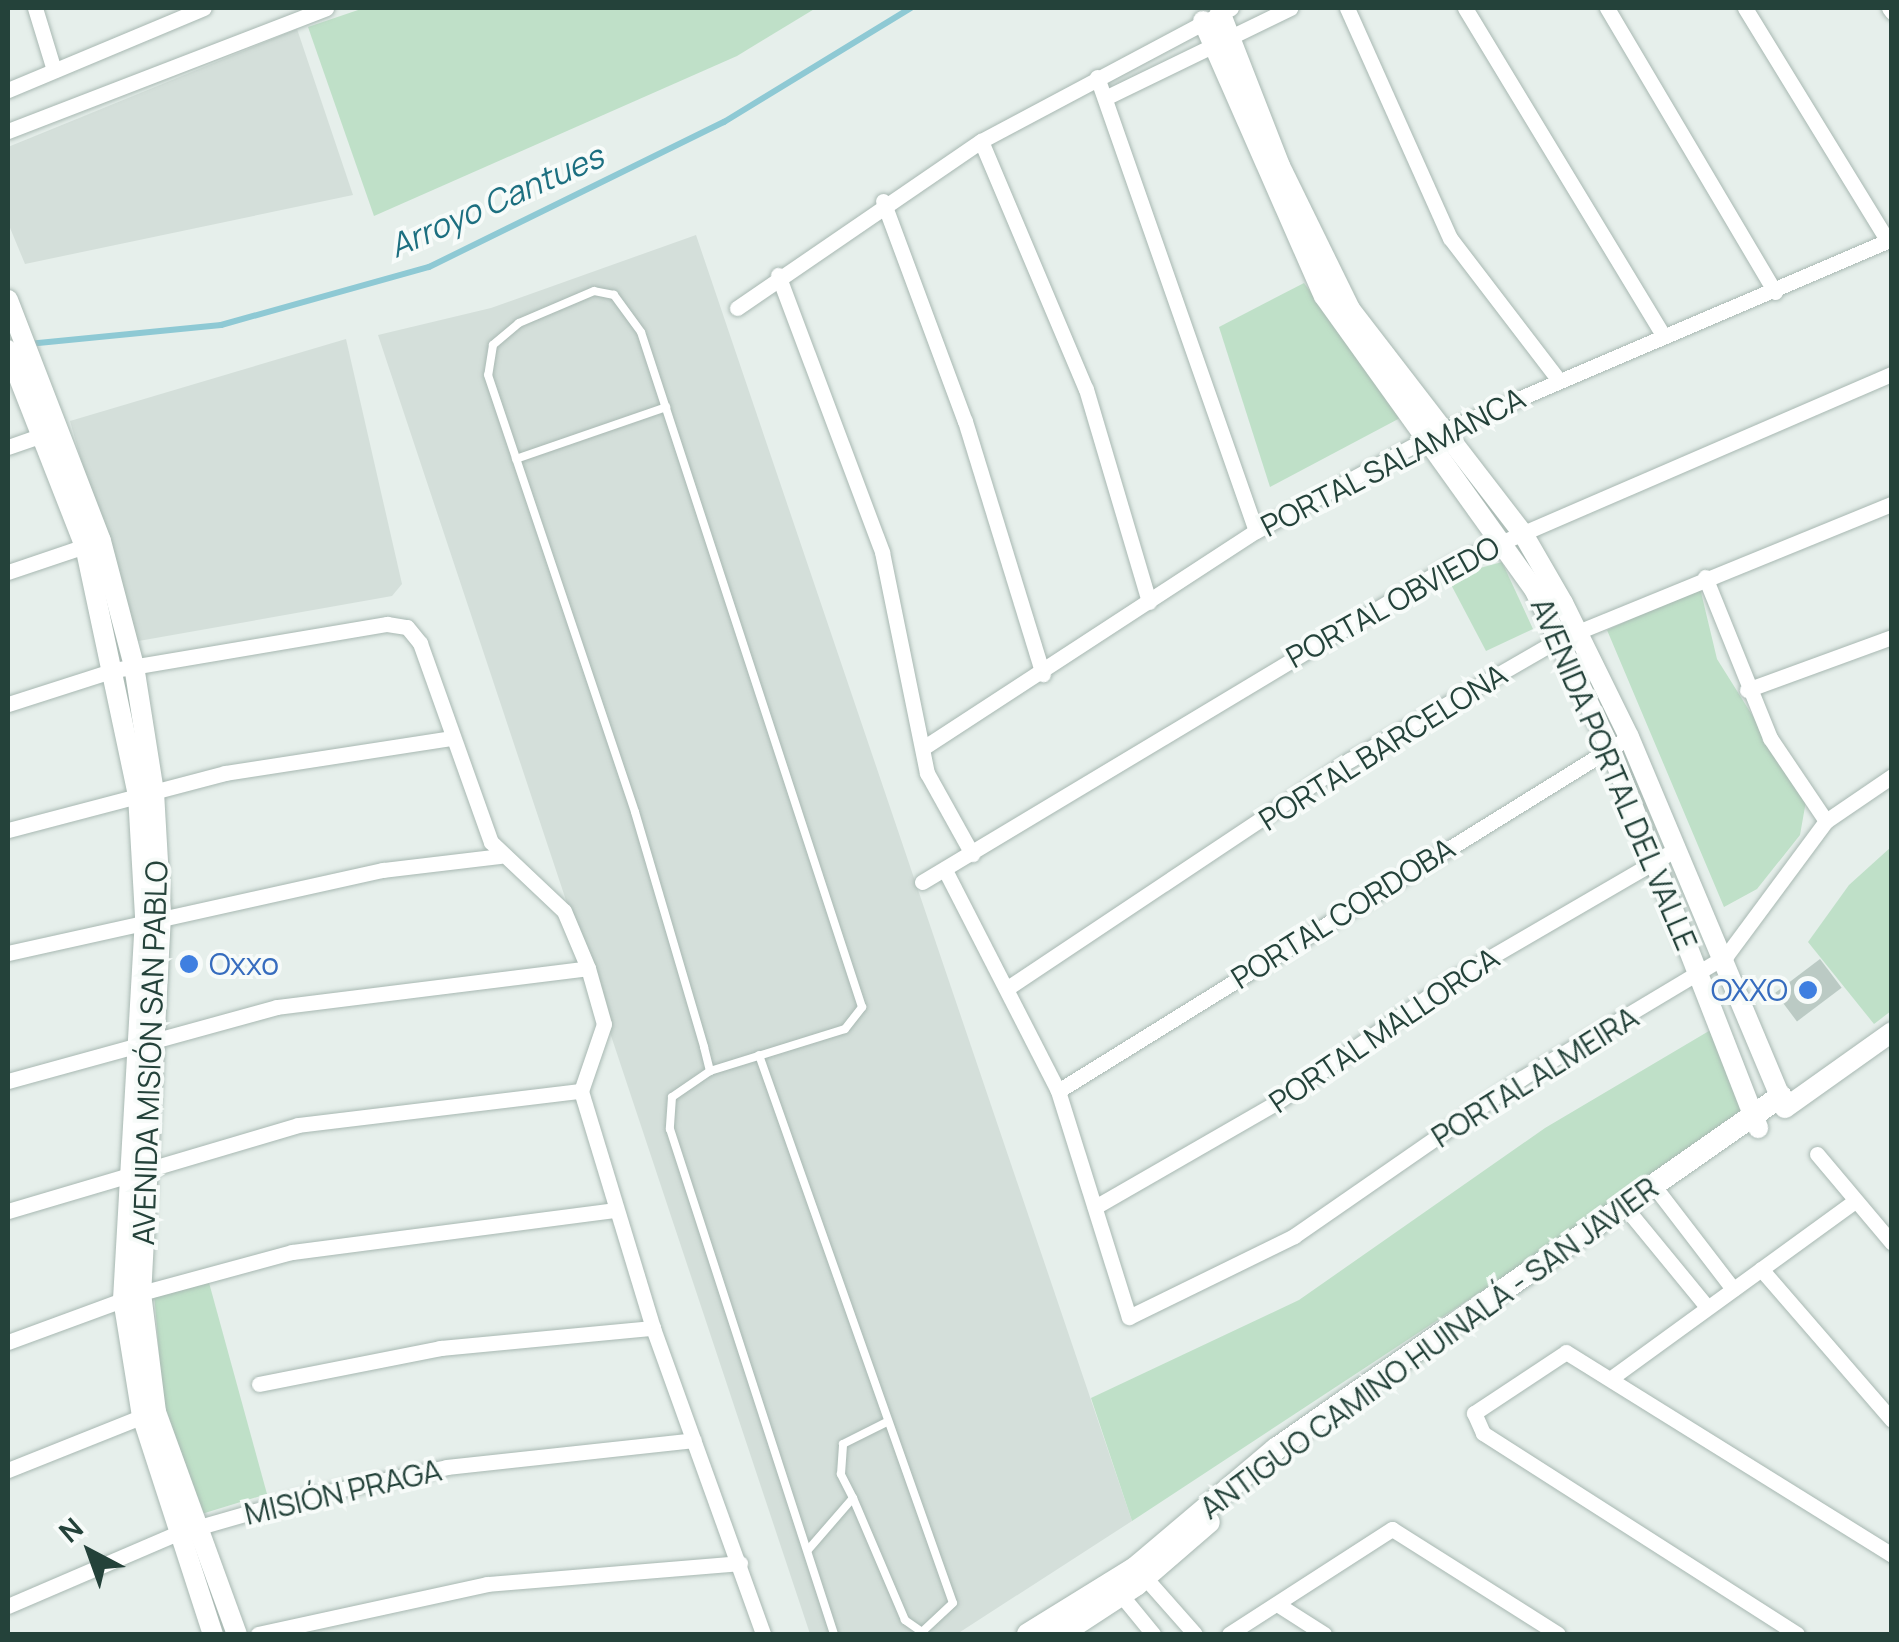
<!DOCTYPE html>
<meta charset="utf-8">
<style>
body{margin:0}
#map{position:relative;width:1899px;height:1642px;overflow:hidden;background:#e6efeb;font-family:Manrope,sans-serif}
div>[style]{position:absolute}
[style*='--x']{left:calc(var(--x)*1px);top:calc(var(--y)*1px);width:calc(var(--w)*1px);rotate:calc(var(--a)*1deg)}
.built>*{inset:0;background:#d4dfda}
.green>*{inset:0;background:#bfe0c8}
.stream>*{height:6px;margin:-3px;padding:0 3px;transform-origin:3px;border-radius:3px;background:#8ec9d4}
.building>*{inset:0;background:#bbcac4;transform-origin:0 0}
.roads{filter:drop-shadow(0 0 2px #a8b8b2) drop-shadow(0 0 2px #a8b8b2)}
.service>*{height:8px;margin:-4px;padding:0 4px;transform-origin:4px;border-radius:4px;background:#fff}
.minor>*{height:15px;margin:-7.5px;padding:0 7.5px;transform-origin:7.5px;border-radius:7.5px;background:#fff}
.tertiary>*{height:20px;margin:-10px;padding:0 10px;transform-origin:10px;border-radius:10px;background:#fff}
.secondary>*{height:22px;margin:-11px;padding:0 11px;transform-origin:11px;border-radius:11px;background:#fff}
.dots>*{width:28px;height:28px;translate:-50% -50%;box-sizing:border-box;border:5px solid #f7fbf9;border-radius:50%}
span{translate:-50% -50%;white-space:nowrap;text-align:center;line-height:1.15;-webkit-text-stroke:8px #f7fbf9;paint-order:stroke}
.street-label{font-size:30px;color:#24423a}
.shop-label{font-size:30px;color:#366cbe}
.left{translate:0 -50%;text-align:left}
.right{translate:-100% -50%;text-align:right}
.water-label{font-size:32px;color:#1c6f80;font-style:italic}
.frame{position:absolute;inset:0;border:10px solid #24423a;pointer-events:none}
.north{position:absolute;left:40px;top:1502px;width:100px;height:100px;-webkit-text-stroke:8px #f7fbf9;paint-order:stroke;rotate:319deg;font-size:28px;font-weight:700;line-height:40px;text-align:center;color:#24423a}
.north::after{content:'';display:block;margin:auto;width:35px;height:45px;background:#24423a;clip-path:polygon(50% 0,100% 100%,50% 72%,0 100%)}
</style>
<div id="map">
<div class="built">
<div style="clip-path:polygon(297px 29px,353px 195px,25px 264px,8px 223px,8px 147px)"></div>
<div style="clip-path:polygon(696px 235px,1132px 1521px,957px 1634px,810px 1634px,378px 335px,491px 308px)"></div>
<div style="clip-path:polygon(346px 339px,402px 584px,392px 596px,133px 642px,70px 421px)"></div>
</div>
<div class="green">
<div style="clip-path:polygon(364px 8px,816px 8px,737px 56px,374px 216px,308px 27px)"></div>
<div style="clip-path:polygon(1304px 283px,1402px 417px,1270px 487px,1219px 327px)"></div>
<div style="clip-path:polygon(1502px 562px,1533px 629px,1486px 651px,1447px 577px)"></div>
<div style="clip-path:polygon(1700px 588px,1717px 659px,1806px 801px,1800px 835px,1757px 889px,1724px 907px,1607px 630px)"></div>
<div style="clip-path:polygon(1891px 847px,1891px 1011px,1874px 1024px,1808px 942px,1849px 885px)"></div>
<div style="clip-path:polygon(1714px 1028px,1745px 1118px,1132px 1521px,1091px 1398px,1299px 1300px,1545px 1128px)"></div>
<div style="clip-path:polygon(208px 1279px,267px 1494px,195px 1516px,164px 1411px,154px 1293px)"></div>
</div>
<div class="stream">
<div style="--x:28;--y:344;--w:194;--a:-5.6"></div>
<div style="--x:221;--y:325;--w:216;--a:-15.6"></div>
<div style="--x:429;--y:267;--w:329;--a:-26.2"></div>
<div style="--x:724;--y:122;--w:219;--a:-31.4"></div>
</div>
<div class="building">
<div style="left:1820px;top:959px;width:36px;height:56px;rotate:53deg"></div>
</div>
<div class="roads">
<div class="service">
<div style="--x:516;--y:459;--w:159;--a:-19.1"></div>
<div style="--x:759;--y:1055;--w:581;--a:70.51"></div>
<div style="--x:953;--y:1603;--w:42;--a:136.9"></div>
<div style="--x:922;--y:1632;--w:21;--a:-145"></div>
<div style="--x:905;--y:1620;--w:133;--a:-113.1"></div>
<div style="--x:853;--y:1498;--w:69;--a:130.9"></div>
<div style="--x:710;--y:1071;--w:141;--a:-17.3"></div>
<div style="--x:845;--y:1029;--w:28;--a:-52"></div>
<div style="--x:862;--y:1007;--w:710;--a:-108.13"></div>
<div style="--x:641;--y:332;--w:46;--a:-126.1"></div>
<div style="--x:614;--y:295;--w:20;--a:-169"></div>
<div style="--x:594;--y:291;--w:82;--a:156.9"></div>
<div style="--x:519;--y:323;--w:34;--a:140"></div>
<div style="--x:493;--y:345;--w:30;--a:99"></div>
<div style="--x:488;--y:375;--w:461;--a:71.4"></div>
<div style="--x:635;--y:812;--w:245;--a:73.6"></div>
<div style="--x:704;--y:1047;--w:25;--a:76"></div>
<div style="--x:710;--y:1071;--w:46;--a:145.6"></div>
<div style="--x:672;--y:1097;--w:32;--a:94"></div>
<div style="--x:670;--y:1129;--w:531;--a:72.01"></div>
<div style="--x:853;--y:1498;--w:27;--a:-117"></div>
<div style="--x:841;--y:1474;--w:30;--a:-86"></div>
<div style="--x:843;--y:1444;--w:47;--a:-26.6"></div>
</div>
<div class="minor">
<div style="--x:35;--y:8;--w:65;--a:73"></div>
<div style="--x:1347;--y:8;--w:252;--a:65.9"></div>
<div style="--x:1450;--y:238;--w:176;--a:52.6"></div>
<div style="--x:1465;--y:8;--w:380;--a:58.8"></div>
<div style="--x:1607;--y:8;--w:330;--a:59.4"></div>
<div style="--x:1745;--y:8;--w:273;--a:58.5"></div>
<div style="--x:1889;--y:8;--w:5;--a:53"></div>
<div style="--x:1097;--y:77;--w:481;--a:70.7"></div>
<div style="--x:8;--y:90;--w:212;--a:-22.7"></div>
<div style="--x:1105;--y:98;--w:206;--a:-25.9"></div>
<div style="--x:8;--y:131;--w:341;--a:-21.1"></div>
<div style="--x:981;--y:141;--w:269;--a:67.1"></div>
<div style="--x:1086;--y:389;--w:222;--a:73.5"></div>
<div style="--x:883;--y:201;--w:235;--a:69.6"></div>
<div style="--x:965;--y:421;--w:265;--a:72.9"></div>
<div style="--x:778;--y:275;--w:296;--a:69.4"></div>
<div style="--x:882;--y:552;--w:226;--a:78.5"></div>
<div style="--x:927;--y:773;--w:93;--a:60.9"></div>
<div style="--x:737;--y:308;--w:296;--a:-34.4"></div>
<div style="--x:981;--y:141;--w:283;--a:-28"></div>
<div style="--x:8;--y:447;--w:46;--a:-19.2"></div>
<div style="--x:8;--y:572;--w:91;--a:-18.6"></div>
<div style="--x:1705;--y:577;--w:174;--a:68"></div>
<div style="--x:1770;--y:738;--w:100;--a:56"></div>
<div style="--x:1747;--y:690;--w:154;--a:-20.1"></div>
<div style="--x:8;--y:704;--w:111;--a:-17.8"></div>
<div style="--x:114;--y:670;--w:277;--a:-9.6"></div>
<div style="--x:387;--y:624;--w:20;--a:9"></div>
<div style="--x:407;--y:627;--w:21;--a:51"></div>
<div style="--x:420;--y:643;--w:211;--a:70.4"></div>
<div style="--x:491;--y:842;--w:100;--a:43.4"></div>
<div style="--x:564;--y:911;--w:62;--a:67.2"></div>
<div style="--x:588;--y:968;--w:58;--a:74.1"></div>
<div style="--x:604;--y:1024;--w:71;--a:108.9"></div>
<div style="--x:926;--y:746;--w:394;--a:-33.1"></div>
<div style="--x:1256;--y:531;--w:195;--a:-28.5"></div>
<div style="--x:1427;--y:438;--w:506;--a:-23.17"></div>
<div style="--x:8;--y:830;--w:224;--a:-14.7"></div>
<div style="--x:225;--y:773;--w:229;--a:-8.8"></div>
<div style="--x:945;--y:870;--w:248;--a:62.9"></div>
<div style="--x:1058;--y:1091;--w:237;--a:72.6"></div>
<div style="--x:1129;--y:1317;--w:184;--a:-26.1"></div>
<div style="--x:1294;--y:1236;--w:277;--a:-34.7"></div>
<div style="--x:1522;--y:1078;--w:238;--a:-30.9"></div>
<div style="--x:1726;--y:956;--w:168;--a:-53.5"></div>
<div style="--x:1826;--y:821;--w:80;--a:-34.3"></div>
<div style="--x:922;--y:882;--w:618;--a:-30.96"></div>
<div style="--x:1452;--y:564;--w:479;--a:-23.4"></div>
<div style="--x:8;--y:953;--w:384;--a:-12.5"></div>
<div style="--x:383;--y:870;--w:118;--a:-6.8"></div>
<div style="--x:1009;--y:987;--w:410;--a:-33.7"></div>
<div style="--x:1350;--y:760;--w:240;--a:-30"></div>
<div style="--x:1558;--y:640;--w:361;--a:-22.2"></div>
<div style="--x:8;--y:1081;--w:279;--a:-15.4"></div>
<div style="--x:277;--y:1007;--w:313;--a:-7.1"></div>
<div style="--x:581;--y:1091;--w:248;--a:73.1"></div>
<div style="--x:653;--y:1328;--w:325;--a:70.2"></div>
<div style="--x:1058;--y:1091;--w:672;--a:-31.8"></div>
<div style="--x:1817;--y:1154;--w:116;--a:49.9"></div>
<div style="--x:1654;--y:1186;--w:130;--a:52.5"></div>
<div style="--x:1095;--y:1207;--w:209;--a:-29.9"></div>
<div style="--x:1276;--y:1103;--w:216;--a:-35"></div>
<div style="--x:1453;--y:979;--w:255;--a:-30.2"></div>
<div style="--x:1625;--y:1207;--w:129;--a:50.6"></div>
<div style="--x:8;--y:1211;--w:302;--a:-16.5"></div>
<div style="--x:298;--y:1125;--w:285;--a:-6.9"></div>
<div style="--x:1761;--y:1269;--w:200;--a:49.1"></div>
<div style="--x:8;--y:1342;--w:142;--a:-20.2"></div>
<div style="--x:141;--y:1293;--w:156;--a:-15.2"></div>
<div style="--x:292;--y:1252;--w:325;--a:-7.4"></div>
<div style="--x:1614;--y:1376;--w:298;--a:-36"></div>
<div style="--x:259;--y:1384;--w:185;--a:-11.2"></div>
<div style="--x:440;--y:1348;--w:214;--a:-5.4"></div>
<div style="--x:8;--y:1470;--w:151;--a:-21.8"></div>
<div style="--x:1141;--y:1573;--w:81;--a:48.5"></div>
<div style="--x:1117;--y:1590;--w:57;--a:50.7"></div>
<div style="--x:1277;--y:1604;--w:56;--a:32.6"></div>
<div style="--x:8;--y:1606;--w:182;--a:-23.3"></div>
<div style="--x:175;--y:1534;--w:134;--a:-16"></div>
<div style="--x:304;--y:1497;--w:146;--a:-11.8"></div>
<div style="--x:447;--y:1467;--w:248;--a:-6.2"></div>
<div style="--x:258;--y:1634;--w:234;--a:-12.3"></div>
<div style="--x:487;--y:1584;--w:254;--a:-4.7"></div>
<div style="--x:1229;--y:1634;--w:194;--a:-32.8"></div>
<div style="--x:1392;--y:1529;--w:196;--a:32.3"></div>
<div style="--x:1797;--y:1634;--w:373;--a:-147.4"></div>
<div style="--x:1483;--y:1433;--w:22;--a:-114"></div>
<div style="--x:1474;--y:1413;--w:110;--a:-33.5"></div>
<div style="--x:1566;--y:1352;--w:384;--a:31.9"></div>
</div>
<div class="tertiary">
<div style="--x:1220;--y:12;--w:165;--a:68.7"></div>
<div style="--x:1280;--y:166;--w:159;--a:63.9"></div>
<div style="--x:1350;--y:309;--w:282;--a:52.4"></div>
<div style="--x:1522;--y:532;--w:82;--a:60"></div>
<div style="--x:1563;--y:603;--w:149;--a:63.8"></div>
<div style="--x:1629;--y:737;--w:402;--a:67.2"></div>
<div style="--x:1785;--y:1108;--w:131;--a:-35.4"></div>
<div style="--x:1203;--y:21;--w:300;--a:66.3"></div>
<div style="--x:1324;--y:296;--w:363;--a:54.4"></div>
<div style="--x:1535;--y:591;--w:174;--a:64.5"></div>
<div style="--x:1610;--y:748;--w:408;--a:68.7"></div>
<div style="--x:8;--y:300;--w:258;--a:68.9"></div>
<div style="--x:101;--y:541;--w:129;--a:75.2"></div>
<div style="--x:134;--y:666;--w:128;--a:81"></div>
<div style="--x:154;--y:792;--w:123;--a:86.7"></div>
<div style="--x:161;--y:915;--w:379;--a:93"></div>
<div style="--x:141;--y:1293;--w:120;--a:82.8"></div>
<div style="--x:156;--y:1412;--w:236;--a:70"></div>
<div style="--x:8;--y:350;--w:211;--a:68.6"></div>
<div style="--x:85;--y:546;--w:255;--a:78"></div>
<div style="--x:138;--y:795;--w:123;--a:86.7"></div>
<div style="--x:145;--y:918;--w:382;--a:93.3"></div>
<div style="--x:123;--y:1299;--w:119;--a:80.8"></div>
<div style="--x:142;--y:1416;--w:229;--a:72"></div>
</div>
<div class="secondary">
<div style="--x:1028;--y:1634;--w:126;--a:-31.7"></div>
<div style="--x:1135;--y:1568;--w:185;--a:-40.2"></div>
<div style="--x:1276;--y:1449;--w:616;--a:-34.95"></div>
<div style="--x:1061;--y:1634;--w:90;--a:-33.2"></div>
<div style="--x:1136;--y:1585;--w:96;--a:-40.8"></div>
</div>
</div>
<div class="dots">
<div style="left:189px;top:964px;background:#3f7fe0"></div>
<div style="left:1808px;top:990px;background:#3f7fe0"></div>
</div>
<div class="street-label">
<span style="left:1393px;top:462px;rotate:-27deg">PORTAL SALAMANCA</span>
<span style="left:1393px;top:602px;rotate:-29deg">PORTAL OBVIEDO</span>
<span style="left:1383px;top:747px;rotate:-32deg">PORTAL BARCELONA</span>
<span style="left:1614px;top:774px;rotate:67deg">AVENIDA PORTAL DEL VALLE</span>
<span style="left:1343px;top:913px;rotate:-32deg">PORTAL CORDOBA</span>
<span style="left:1384px;top:1030px;rotate:-34deg">PORTAL MALLORCA</span>
<span style="left:150px;top:1053px;rotate:-88deg">AVENIDA MISIÓN SAN PABLO</span>
<span style="left:1535px;top:1077px;rotate:-32deg">PORTAL ALMEIRA</span>
<span style="left:1429px;top:1348px;rotate:-36deg">ANTIGUO CAMINO HUINALÁ - SAN JAVIER</span>
<span style="left:343px;top:1492px;rotate:-13deg">MISIÓN PRAGA</span>
</div>
<div class="shop-label">
<span class="left" style="left:209px;top:964px">Oxxo</span>
<span class="right" style="left:1788px;top:990px">OXXO</span>
</div>
<div class="water-label">
<span style="left:496px;top:201px;rotate:-24deg">Arroyo Cantues</span>
</div>
<div class="frame"></div>
<div class="north">N</div>
</div>
